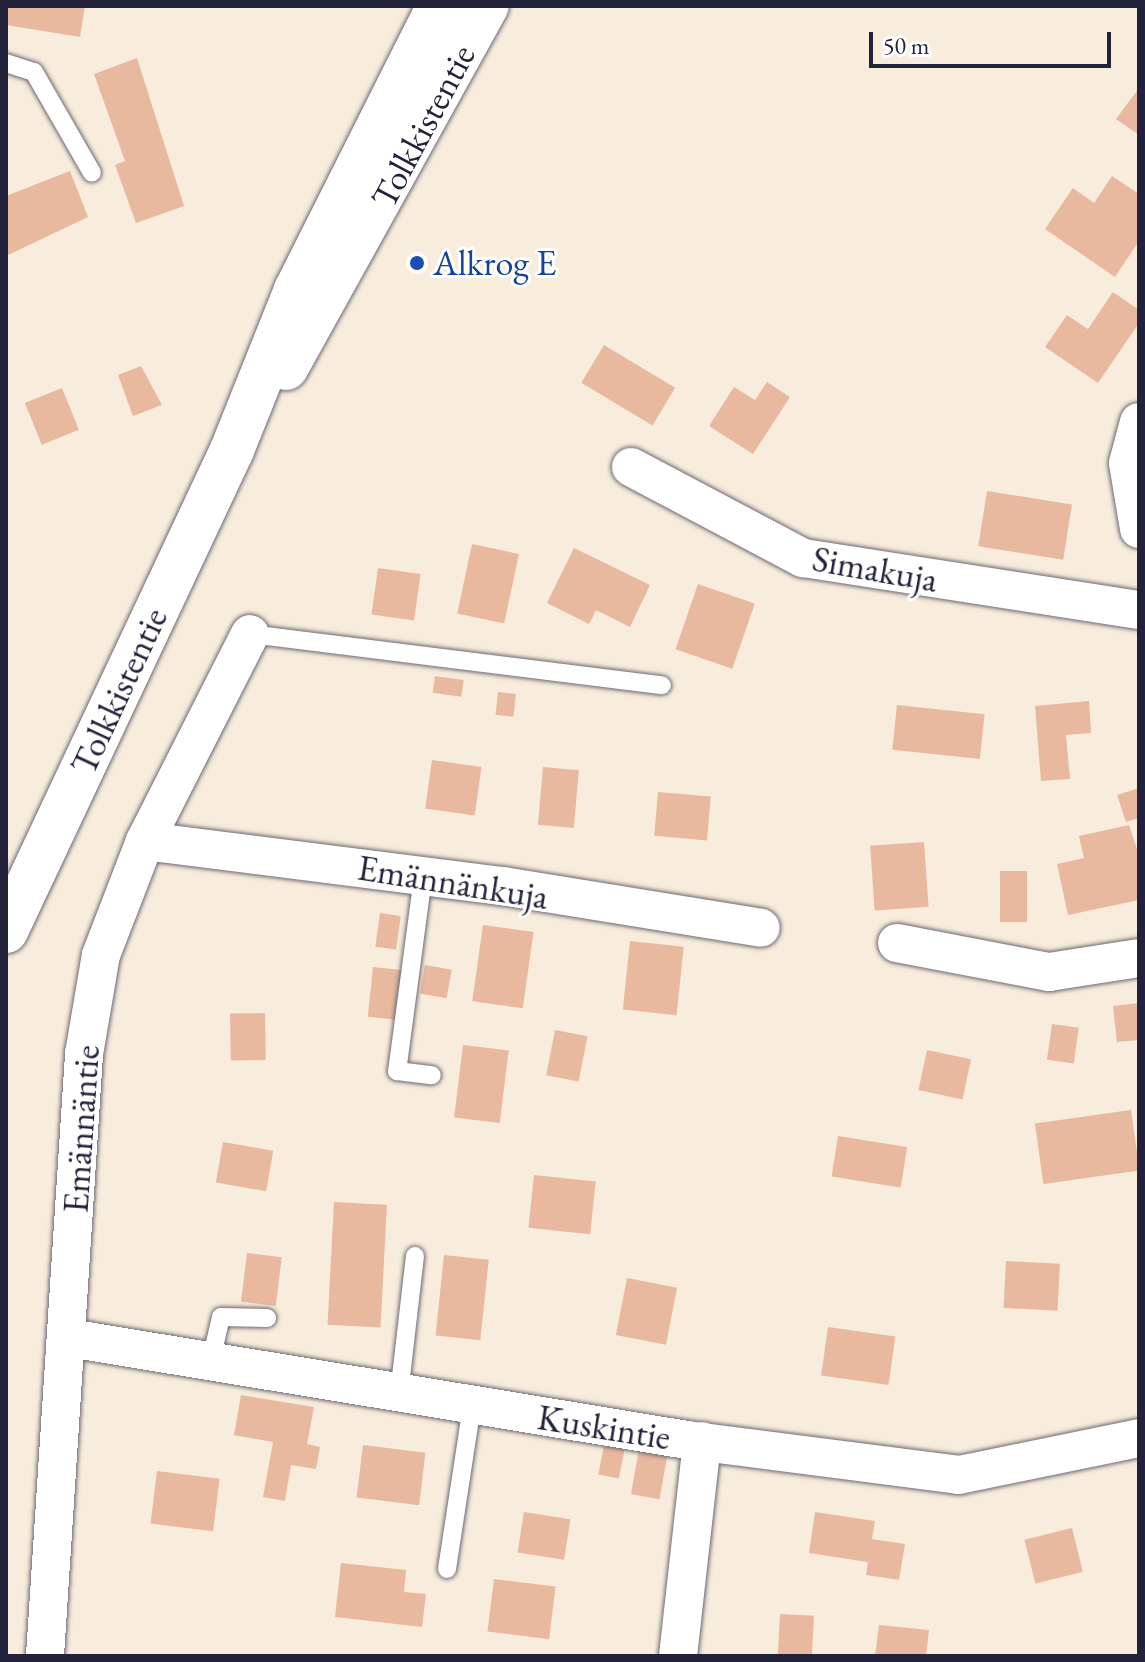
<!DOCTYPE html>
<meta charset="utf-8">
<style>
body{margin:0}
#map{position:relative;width:1145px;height:1662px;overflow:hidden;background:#f8ecdc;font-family:"EB Garamond",serif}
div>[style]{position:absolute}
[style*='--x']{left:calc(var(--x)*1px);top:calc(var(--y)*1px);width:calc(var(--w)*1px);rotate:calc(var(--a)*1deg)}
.building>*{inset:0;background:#e8b89f;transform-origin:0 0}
.roads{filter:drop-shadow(0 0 2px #6d6973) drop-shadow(0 0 2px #6d6973)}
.service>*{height:18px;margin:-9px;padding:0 9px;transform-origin:9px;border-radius:9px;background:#fff}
.minor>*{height:38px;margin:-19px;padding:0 19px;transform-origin:19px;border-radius:19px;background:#fff}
.tertiary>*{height:44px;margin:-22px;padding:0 22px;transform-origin:22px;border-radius:22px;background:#fff}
.dots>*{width:22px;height:22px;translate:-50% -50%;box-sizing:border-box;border:4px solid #fff;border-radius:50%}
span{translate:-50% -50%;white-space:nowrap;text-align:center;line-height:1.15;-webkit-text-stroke:6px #fff;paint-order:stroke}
.street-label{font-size:36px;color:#22223b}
.transit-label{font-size:36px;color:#164399}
.left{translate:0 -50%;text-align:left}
.frame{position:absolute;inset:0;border:8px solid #22223b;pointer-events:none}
.scale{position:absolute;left:869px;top:32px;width:242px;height:36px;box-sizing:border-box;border:4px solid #22223b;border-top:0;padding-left:10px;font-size:24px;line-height:28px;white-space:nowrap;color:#22223b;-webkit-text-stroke:6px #fff;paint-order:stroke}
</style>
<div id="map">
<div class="building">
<div style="clip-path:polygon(6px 6px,85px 6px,80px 37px,6px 25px)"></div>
<div style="clip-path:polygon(137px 58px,184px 206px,136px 223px,115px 165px,125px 161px,94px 74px)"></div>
<div style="clip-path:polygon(1139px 88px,1139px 135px,1116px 119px)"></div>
<div style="clip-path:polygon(70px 171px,88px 217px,6px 256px,6px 196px)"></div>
<div style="clip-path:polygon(1112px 176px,1139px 194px,1139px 241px,1115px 277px,1045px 229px,1073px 188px,1094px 203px)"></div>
<div style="clip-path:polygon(1113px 292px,1139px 310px,1139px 323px,1098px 383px,1045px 347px,1067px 315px,1088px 329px)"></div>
<div style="left:604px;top:345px;width:83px;height:44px;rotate:31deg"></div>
<div style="clip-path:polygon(141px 366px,162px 405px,133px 416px,118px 375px)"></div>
<div style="clip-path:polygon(767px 382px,790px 397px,753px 454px,709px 426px,734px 387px,755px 400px)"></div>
<div style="left:62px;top:388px;width:45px;height:40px;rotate:68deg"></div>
<div style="left:987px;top:491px;width:86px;height:56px;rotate:9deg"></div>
<div style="left:472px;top:544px;width:48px;height:71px;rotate:12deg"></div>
<div style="clip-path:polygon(574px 548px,650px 585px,630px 627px,596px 610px,589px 624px,547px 603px)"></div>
<div style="left:378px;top:568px;width:43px;height:47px;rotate:8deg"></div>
<div style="left:698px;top:584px;width:60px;height:69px;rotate:19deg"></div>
<div style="left:435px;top:676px;width:29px;height:17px;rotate:8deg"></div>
<div style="left:498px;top:692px;width:18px;height:23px;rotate:6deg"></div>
<div style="clip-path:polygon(1089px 701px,1091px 733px,1066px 735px,1070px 779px,1041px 781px,1035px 706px)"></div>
<div style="left:897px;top:705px;width:88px;height:45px;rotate:6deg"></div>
<div style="left:432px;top:760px;width:50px;height:49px;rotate:8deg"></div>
<div style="left:543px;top:767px;width:36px;height:58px;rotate:5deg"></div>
<div style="clip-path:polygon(1139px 788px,1139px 818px,1126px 822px,1117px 795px)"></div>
<div style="left:658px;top:792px;width:53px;height:44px;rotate:5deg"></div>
<div style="clip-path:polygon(1129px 825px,1139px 855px,1139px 900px,1068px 915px,1057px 864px,1084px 858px,1079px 836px)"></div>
<div style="left:924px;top:842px;width:65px;height:54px;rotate:86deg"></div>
<div style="left:1000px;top:871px;width:27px;height:51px"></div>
<div style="left:380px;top:913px;width:21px;height:34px;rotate:8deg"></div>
<div style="left:483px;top:925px;width:51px;height:77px;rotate:8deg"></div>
<div style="left:630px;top:941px;width:54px;height:69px;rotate:6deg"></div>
<div style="left:425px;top:965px;width:27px;height:29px;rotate:10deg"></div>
<div style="left:373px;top:967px;width:29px;height:50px;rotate:6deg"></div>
<div style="clip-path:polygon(1139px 1003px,1139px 1040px,1117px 1042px,1113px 1006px)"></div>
<div style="left:265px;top:1013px;width:47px;height:35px;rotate:89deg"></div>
<div style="left:1052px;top:1024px;width:27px;height:36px;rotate:8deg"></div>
<div style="left:555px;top:1030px;width:33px;height:46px;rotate:11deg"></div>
<div style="left:463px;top:1045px;width:46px;height:73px;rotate:7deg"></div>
<div style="left:927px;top:1050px;width:45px;height:41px;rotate:12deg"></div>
<div style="left:1131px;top:1110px;width:61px;height:97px;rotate:82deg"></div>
<div style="left:838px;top:1136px;width:70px;height:41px;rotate:9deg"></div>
<div style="left:223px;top:1142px;width:51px;height:41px;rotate:10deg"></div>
<div style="left:534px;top:1175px;width:62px;height:53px;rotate:6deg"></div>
<div style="left:334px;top:1202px;width:53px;height:123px;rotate:3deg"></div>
<div style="left:247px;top:1253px;width:35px;height:49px;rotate:7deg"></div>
<div style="left:444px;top:1255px;width:45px;height:81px;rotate:6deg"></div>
<div style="left:1006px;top:1261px;width:54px;height:47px;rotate:3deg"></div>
<div style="left:627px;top:1278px;width:51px;height:58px;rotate:11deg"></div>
<div style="left:828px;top:1327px;width:68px;height:49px;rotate:8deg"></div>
<div style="clip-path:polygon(241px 1395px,314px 1407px,307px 1444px,320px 1447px,316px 1469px,291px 1465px,285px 1501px,263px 1497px,273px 1442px,234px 1435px)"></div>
<div style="left:363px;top:1445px;width:63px;height:53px;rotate:7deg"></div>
<div style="left:604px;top:1445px;width:21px;height:30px;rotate:11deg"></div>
<div style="left:639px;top:1449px;width:29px;height:46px;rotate:10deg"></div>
<div style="left:157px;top:1471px;width:63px;height:53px;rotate:7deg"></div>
<div style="left:524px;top:1512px;width:47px;height:41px;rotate:9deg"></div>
<div style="clip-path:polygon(815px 1512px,875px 1521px,872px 1539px,905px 1544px,899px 1580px,866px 1575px,868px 1562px,809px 1553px)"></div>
<div style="left:1072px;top:1528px;width:45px;height:49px;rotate:76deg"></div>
<div style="clip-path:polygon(341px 1563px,406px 1570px,404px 1592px,426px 1594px,422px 1627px,335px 1617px)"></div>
<div style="left:494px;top:1579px;width:62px;height:53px;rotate:7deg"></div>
<div style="left:780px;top:1614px;width:34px;height:42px;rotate:3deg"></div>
<div style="clip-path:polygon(879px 1625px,929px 1630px,926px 1656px,875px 1656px)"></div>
</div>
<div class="roads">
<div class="service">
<div style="--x:6;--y:63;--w:29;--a:18"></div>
<div style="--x:34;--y:72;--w:116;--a:60.1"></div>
<div style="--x:250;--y:634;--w:415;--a:7.1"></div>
<div style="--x:423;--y:877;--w:196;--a:97.6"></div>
<div style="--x:397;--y:1071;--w:35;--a:7"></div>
<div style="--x:210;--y:1364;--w:48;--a:-76.8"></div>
<div style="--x:221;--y:1317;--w:46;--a:1.2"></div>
<div style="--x:399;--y:1394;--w:139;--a:-83.4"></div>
<div style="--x:447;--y:1569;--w:165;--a:-81.3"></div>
</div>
<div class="minor">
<div style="--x:1139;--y:422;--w:42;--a:105"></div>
<div style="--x:1128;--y:463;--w:67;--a:80.5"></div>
<div style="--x:631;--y:467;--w:195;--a:27.9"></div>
<div style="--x:803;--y:558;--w:340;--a:8.8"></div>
<div style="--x:145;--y:841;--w:361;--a:7.2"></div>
<div style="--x:503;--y:886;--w:261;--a:9.2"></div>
<div style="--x:897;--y:943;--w:155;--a:10.8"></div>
<div style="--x:1049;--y:972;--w:91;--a:-8.8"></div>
<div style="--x:69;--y:1338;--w:626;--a:9.37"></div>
<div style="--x:687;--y:1440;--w:274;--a:7.3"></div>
<div style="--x:959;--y:1475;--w:184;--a:-11.6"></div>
<div style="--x:45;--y:1656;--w:603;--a:-86.29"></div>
<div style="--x:84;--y:1054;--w:100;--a:-80.3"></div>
<div style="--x:101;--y:955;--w:122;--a:-68.9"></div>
<div style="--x:145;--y:841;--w:232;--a:-63.1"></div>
<div style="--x:678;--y:1656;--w:216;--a:-83.6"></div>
</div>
<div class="tertiary">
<div style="--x:286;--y:368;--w:414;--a:-61"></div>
<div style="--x:6;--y:931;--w:531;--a:-64.83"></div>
<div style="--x:232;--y:450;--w:172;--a:-68.2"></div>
<div style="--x:296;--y:290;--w:318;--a:-63.3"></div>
</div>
</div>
<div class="dots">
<div style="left:417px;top:263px;background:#1a4fb4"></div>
</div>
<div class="street-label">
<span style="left:423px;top:126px;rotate:-62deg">Tolkkistentie</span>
<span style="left:875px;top:569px;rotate:10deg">Simakuja</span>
<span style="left:119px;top:691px;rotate:-65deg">Tolkkistentie</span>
<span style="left:453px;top:882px;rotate:9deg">Emännänkuja</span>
<span style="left:81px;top:1129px;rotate:-86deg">Emännäntie</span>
<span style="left:604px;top:1427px;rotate:9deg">Kuskintie</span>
</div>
<div class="transit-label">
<span class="left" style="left:433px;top:263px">Alkrog E</span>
</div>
<div class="frame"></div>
<div class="scale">50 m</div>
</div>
